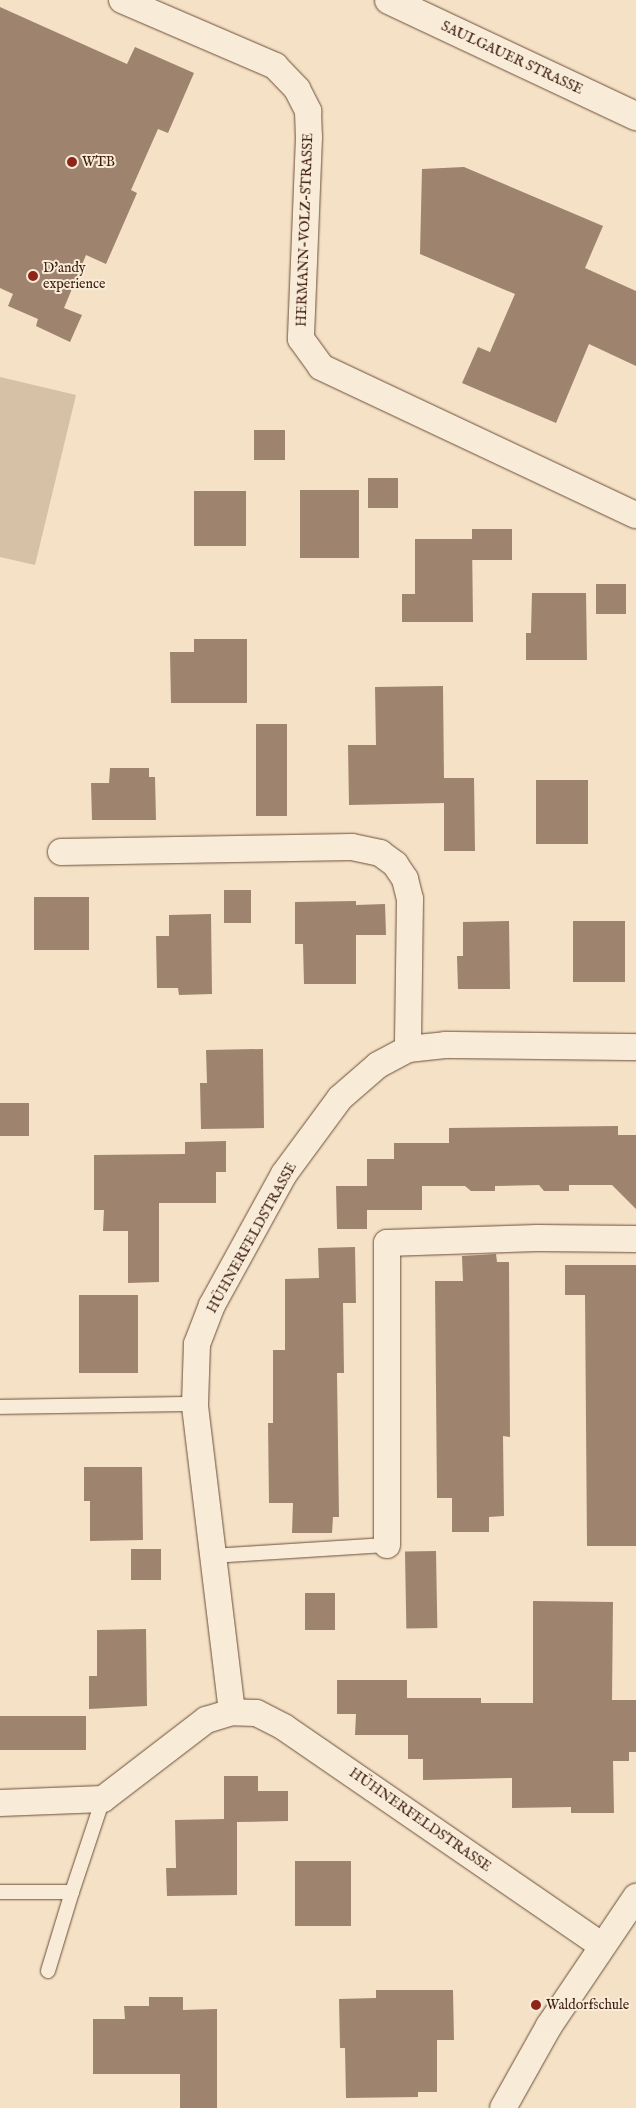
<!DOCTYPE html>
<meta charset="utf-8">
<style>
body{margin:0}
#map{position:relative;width:636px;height:2108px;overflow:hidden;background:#f5e1c5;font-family:"IM FELL English",serif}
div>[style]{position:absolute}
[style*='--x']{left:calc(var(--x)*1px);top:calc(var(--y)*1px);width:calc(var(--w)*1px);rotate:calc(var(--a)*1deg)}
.green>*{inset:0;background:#d6c0a6}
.building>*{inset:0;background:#9e836e;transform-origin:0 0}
.roads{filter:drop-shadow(0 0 1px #6c4e3c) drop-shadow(0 0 1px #6c4e3c)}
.service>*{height:14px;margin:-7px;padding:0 7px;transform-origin:7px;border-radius:7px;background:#f8ecd9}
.minor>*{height:26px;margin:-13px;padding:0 13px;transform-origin:13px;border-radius:13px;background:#f8ecd9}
.secondary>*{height:28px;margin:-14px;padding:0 14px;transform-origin:14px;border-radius:14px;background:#f8ecd9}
.dots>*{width:14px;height:14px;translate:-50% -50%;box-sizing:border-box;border:2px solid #f8ecd9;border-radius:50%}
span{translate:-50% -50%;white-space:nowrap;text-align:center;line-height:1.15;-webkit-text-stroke:4px #f8ecd9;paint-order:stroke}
.street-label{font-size:14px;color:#3f1d0f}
.poi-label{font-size:14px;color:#3f1d0f}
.left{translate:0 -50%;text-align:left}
</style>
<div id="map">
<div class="green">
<div style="clip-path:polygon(0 377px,76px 395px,35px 565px,0 557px)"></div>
</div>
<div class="building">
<div style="clip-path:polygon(0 7px,127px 64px,135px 47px,194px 73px,168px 133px,158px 129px,131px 190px,137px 193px,106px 264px,86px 255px,64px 308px,82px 315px,70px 342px,36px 326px,38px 319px,8px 306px,13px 294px,0 288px)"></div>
<div style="clip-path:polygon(464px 167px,603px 226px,585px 268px,636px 291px,636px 366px,589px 344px,556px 423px,462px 383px,478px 347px,490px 352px,515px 294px,420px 254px,422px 169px)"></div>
<div style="left:254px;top:430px;width:31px;height:30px"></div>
<div style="left:368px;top:478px;width:30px;height:30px"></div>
<div style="left:359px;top:490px;width:68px;height:59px;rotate:90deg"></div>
<div style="left:194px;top:491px;width:52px;height:55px"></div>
<div style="left:512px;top:529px;width:31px;height:40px;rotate:90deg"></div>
<div style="clip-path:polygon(415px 539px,472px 539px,473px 622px,402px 622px,402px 594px,415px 594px)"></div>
<div style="left:596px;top:584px;width:30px;height:30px"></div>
<div style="clip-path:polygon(532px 593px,586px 593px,587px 660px,526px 660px,526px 633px,531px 633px)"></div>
<div style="clip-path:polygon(194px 639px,247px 639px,247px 703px,171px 703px,170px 652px,194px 652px)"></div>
<div style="clip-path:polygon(443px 686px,444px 778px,474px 778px,475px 851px,444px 851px,444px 803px,349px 805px,348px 745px,376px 745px,375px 687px)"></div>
<div style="left:256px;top:724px;width:31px;height:92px"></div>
<div style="clip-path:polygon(110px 768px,149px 768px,149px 777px,155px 777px,156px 820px,92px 820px,91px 783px,109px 783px)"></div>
<div style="left:536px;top:780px;width:52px;height:64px"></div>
<div style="left:224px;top:890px;width:27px;height:33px"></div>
<div style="left:34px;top:897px;width:55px;height:53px"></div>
<div style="clip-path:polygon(356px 901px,356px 905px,385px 904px,386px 935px,356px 935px,356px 984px,304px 984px,303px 944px,295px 944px,295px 902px)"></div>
<div style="clip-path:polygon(211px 914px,212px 994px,179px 995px,178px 988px,157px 988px,156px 936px,169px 936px,169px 915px)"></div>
<div style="clip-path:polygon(509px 921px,510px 989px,458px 989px,457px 956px,463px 956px,463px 922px)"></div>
<div style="left:573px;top:921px;width:52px;height:61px"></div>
<div style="clip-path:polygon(263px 1049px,264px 1128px,201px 1129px,200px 1083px,207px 1083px,206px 1050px)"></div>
<div style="left:0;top:1103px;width:29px;height:33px"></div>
<div style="clip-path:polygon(618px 1126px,618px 1135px,636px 1135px,636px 1209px,612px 1185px,569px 1185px,569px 1191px,544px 1191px,539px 1185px,495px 1186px,495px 1191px,471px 1191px,465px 1186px,422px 1186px,422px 1210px,367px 1210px,367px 1229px,337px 1229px,336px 1186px,367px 1186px,367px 1159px,394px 1159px,394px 1143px,449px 1143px,449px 1128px)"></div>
<div style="clip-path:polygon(226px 1141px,226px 1172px,216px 1172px,216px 1203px,159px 1203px,159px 1282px,128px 1283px,128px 1231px,103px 1231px,104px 1210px,94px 1210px,94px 1155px,185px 1154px,185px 1142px)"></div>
<div style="clip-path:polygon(355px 1247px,356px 1303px,343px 1303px,344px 1373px,337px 1373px,339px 1517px,333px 1517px,332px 1533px,292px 1533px,293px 1503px,269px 1503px,268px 1423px,273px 1423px,273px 1350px,285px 1350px,285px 1279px,319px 1278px,318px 1248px)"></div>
<div style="clip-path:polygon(496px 1254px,497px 1262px,509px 1262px,510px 1437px,503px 1436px,504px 1516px,489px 1517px,489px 1532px,452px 1532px,452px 1498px,437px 1498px,435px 1281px,463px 1281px,462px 1256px)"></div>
<div style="clip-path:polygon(565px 1265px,636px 1265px,636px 1546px,587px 1546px,585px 1295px,565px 1295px)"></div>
<div style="left:138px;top:1295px;width:78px;height:59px;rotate:90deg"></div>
<div style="clip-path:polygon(84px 1467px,142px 1467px,143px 1540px,90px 1541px,90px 1501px,84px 1501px)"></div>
<div style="left:161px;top:1549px;width:31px;height:30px;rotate:90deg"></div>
<div style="left:436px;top:1551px;width:77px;height:31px;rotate:89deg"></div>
<div style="left:335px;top:1593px;width:37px;height:30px;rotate:90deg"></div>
<div style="clip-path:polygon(533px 1601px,613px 1602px,612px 1700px,636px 1700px,636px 1752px,629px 1752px,629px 1761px,613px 1761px,614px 1813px,571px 1813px,571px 1807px,512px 1808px,512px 1778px,423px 1780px,423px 1759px,408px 1759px,408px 1735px,355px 1735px,356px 1714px,337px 1714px,337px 1680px,407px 1680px,407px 1698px,481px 1698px,481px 1703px,533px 1703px)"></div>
<div style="clip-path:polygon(146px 1629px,147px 1706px,89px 1709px,89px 1676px,97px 1676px,97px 1630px)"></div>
<div style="left:0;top:1716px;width:86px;height:34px"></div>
<div style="clip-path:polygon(224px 1776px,258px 1776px,258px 1791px,288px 1791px,288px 1821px,237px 1822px,237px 1895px,167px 1896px,166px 1868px,176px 1868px,175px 1820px,224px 1819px)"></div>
<div style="left:295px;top:1861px;width:56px;height:65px"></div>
<div style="clip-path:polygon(376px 1990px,453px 1990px,454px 2040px,437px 2040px,437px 2092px,418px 2092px,418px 2097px,346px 2098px,345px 2048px,340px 2048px,339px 1999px,376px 1998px)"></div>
<div style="clip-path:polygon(149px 1997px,183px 1997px,183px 2010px,217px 2009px,217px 2108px,180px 2108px,180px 2074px,93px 2074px,93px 2019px,125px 2019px,124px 2006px,149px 2006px)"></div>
</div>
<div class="roads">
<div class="service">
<div style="--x:0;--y:1407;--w:195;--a:-0.9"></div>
<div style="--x:211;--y:1556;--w:176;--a:-3.6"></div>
<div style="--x:0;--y:1892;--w:72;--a:0"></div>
<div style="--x:72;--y:1892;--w:98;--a:-71.6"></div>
<div style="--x:48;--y:1971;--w:83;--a:-73.1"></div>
</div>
<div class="minor">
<div style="--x:122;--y:0;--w:167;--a:23.3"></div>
<div style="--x:275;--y:66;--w:32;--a:46"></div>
<div style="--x:297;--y:89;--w:25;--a:63"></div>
<div style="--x:308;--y:111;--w:26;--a:88"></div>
<div style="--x:309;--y:137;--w:202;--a:92.3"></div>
<div style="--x:301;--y:339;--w:34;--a:54"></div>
<div style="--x:321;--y:367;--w:348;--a:25.2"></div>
<div style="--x:61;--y:852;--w:291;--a:-1"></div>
<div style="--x:352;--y:847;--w:29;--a:12"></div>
<div style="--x:380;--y:853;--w:19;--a:36"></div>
<div style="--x:395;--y:864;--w:18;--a:56"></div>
<div style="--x:405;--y:879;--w:21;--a:76"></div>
<div style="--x:410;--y:899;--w:150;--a:90.8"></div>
<div style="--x:387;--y:1545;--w:302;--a:-90"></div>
<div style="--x:387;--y:1243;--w:150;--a:-1.9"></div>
<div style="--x:537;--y:1238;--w:99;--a:0.6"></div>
<div style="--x:0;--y:1803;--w:103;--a:-2.2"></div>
<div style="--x:103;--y:1799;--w:130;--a:-37.5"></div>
<div style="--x:206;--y:1720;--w:27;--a:-17"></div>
<div style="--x:601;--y:1945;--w:385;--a:-145.5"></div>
<div style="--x:284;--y:1727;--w:31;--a:-153"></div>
<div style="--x:256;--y:1713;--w:24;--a:-178"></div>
<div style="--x:232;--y:1712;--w:310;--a:-96.9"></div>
<div style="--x:195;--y:1404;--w:60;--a:-88.1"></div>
<div style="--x:197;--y:1344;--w:42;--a:-69"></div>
<div style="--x:212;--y:1305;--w:149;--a:-61.2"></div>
<div style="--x:284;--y:1174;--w:94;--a:-53.6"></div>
<div style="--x:340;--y:1098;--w:50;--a:-41"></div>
<div style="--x:378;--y:1065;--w:34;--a:-28"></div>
<div style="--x:408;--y:1049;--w:37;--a:-6"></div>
<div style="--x:445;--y:1045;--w:191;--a:0.6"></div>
<div style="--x:503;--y:2108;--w:94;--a:-60.7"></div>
<div style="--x:549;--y:2026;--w:156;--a:-56"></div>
</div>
<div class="secondary">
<div style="--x:389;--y:0;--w:273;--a:25.2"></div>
</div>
</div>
<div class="dots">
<div style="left:72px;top:162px;background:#8f2418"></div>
<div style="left:33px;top:276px;background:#8f2418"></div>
<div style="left:536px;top:2005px;background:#8f2418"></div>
</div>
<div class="street-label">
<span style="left:512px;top:58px;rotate:25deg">SAULGAUER STRASSE</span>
<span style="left:305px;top:230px;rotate:-88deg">HERMANN-VOLZ-STRASSE</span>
<span style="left:252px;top:1238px;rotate:-61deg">HÜHNERFELDSTRASSE</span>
<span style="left:420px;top:1820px;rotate:35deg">HÜHNERFELDSTRASSE</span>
</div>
<div class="poi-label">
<span class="left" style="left:82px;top:162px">WTB</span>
<span class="left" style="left:43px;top:276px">D'andy<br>experience</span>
<span class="left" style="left:546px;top:2005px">Waldorfschule</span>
</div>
</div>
